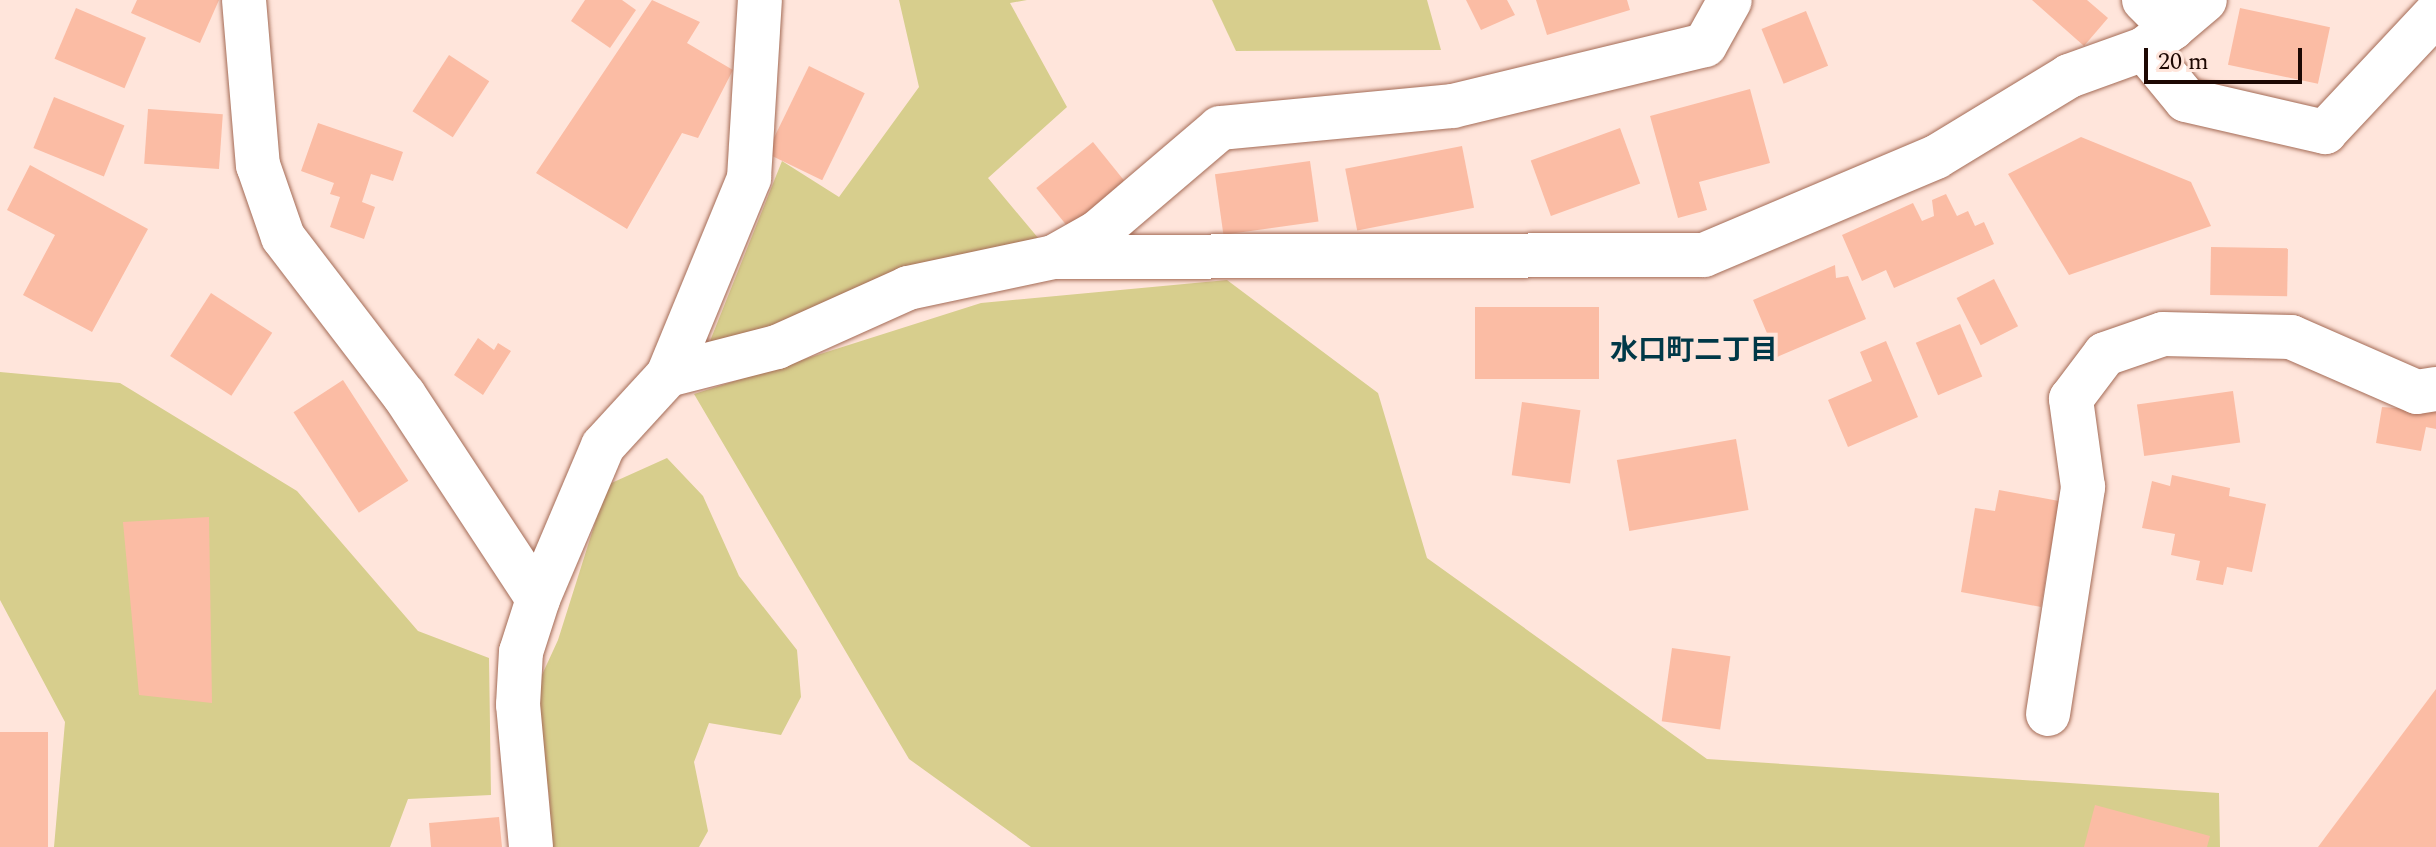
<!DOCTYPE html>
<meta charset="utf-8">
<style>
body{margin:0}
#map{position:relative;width:2436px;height:847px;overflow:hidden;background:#ffe5db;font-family:Spectral,"Noto Sans JP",serif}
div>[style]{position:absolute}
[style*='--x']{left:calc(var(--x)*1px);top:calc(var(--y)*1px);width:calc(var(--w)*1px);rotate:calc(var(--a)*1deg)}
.green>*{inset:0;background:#d7ce8d}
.building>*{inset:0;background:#fbbca4;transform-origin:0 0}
.roads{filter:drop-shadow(0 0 2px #a46b56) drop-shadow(0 0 2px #a46b56)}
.street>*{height:44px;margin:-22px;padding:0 22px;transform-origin:22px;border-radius:22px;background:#fff}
span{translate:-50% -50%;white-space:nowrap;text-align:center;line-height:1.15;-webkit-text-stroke:8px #ffe5db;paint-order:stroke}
.neighbourhood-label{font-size:28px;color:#003847;font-weight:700}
.scale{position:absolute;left:2144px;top:48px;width:158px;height:36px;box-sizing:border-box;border:4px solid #1d0803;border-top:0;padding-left:10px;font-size:24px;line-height:28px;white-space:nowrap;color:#1d0803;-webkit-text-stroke:6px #ffe5db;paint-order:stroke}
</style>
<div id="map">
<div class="green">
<div style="clip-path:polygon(899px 0,1027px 0,1010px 3px,1067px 107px,988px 178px,1054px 257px,700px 366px,782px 161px,839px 197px,919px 87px)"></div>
<div style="clip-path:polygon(1212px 0,1427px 0,1441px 50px,1236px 51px)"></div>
<div style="clip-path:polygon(1227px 280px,1378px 393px,1427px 558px,1707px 759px,2219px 793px,2220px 847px,1031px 847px,909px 759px,694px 394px,981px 303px)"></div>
<div style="clip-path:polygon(0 372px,120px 383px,297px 491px,418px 631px,489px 658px,491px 795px,408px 799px,390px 847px,54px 847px,65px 722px,0 600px)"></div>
<div style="clip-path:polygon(667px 458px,703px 496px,739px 576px,797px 650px,801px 697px,781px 735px,709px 723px,694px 762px,708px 831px,699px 847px,552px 847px,549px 793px,530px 701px,558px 640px,607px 485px)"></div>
</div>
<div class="building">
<div style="clip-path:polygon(137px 0,219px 0,200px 43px,131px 13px)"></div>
<div style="clip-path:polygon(585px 0,622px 0,636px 10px,610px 48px,571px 21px)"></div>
<div style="clip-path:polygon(652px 0,700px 22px,687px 43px,733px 70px,698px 138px,682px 133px,627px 229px,536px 173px)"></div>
<div style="clip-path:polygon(1466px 0,1507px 0,1515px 15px,1481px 30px)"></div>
<div style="clip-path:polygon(1536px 0,1627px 0,1630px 10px,1547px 35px)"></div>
<div style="clip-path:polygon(2032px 0,2087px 0,2108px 18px,2084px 46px)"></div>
<div style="left:76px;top:8px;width:76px;height:55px;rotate:23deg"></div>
<div style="left:2240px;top:8px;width:92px;height:58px;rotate:12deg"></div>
<div style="left:1806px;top:11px;width:59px;height:48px;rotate:68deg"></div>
<div style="left:449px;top:55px;width:48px;height:67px;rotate:33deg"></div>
<div style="left:809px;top:66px;width:62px;height:97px;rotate:26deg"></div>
<div style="clip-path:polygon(1750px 89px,1770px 163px,1699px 182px,1707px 210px,1678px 218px,1650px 116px)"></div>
<div style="left:54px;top:97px;width:76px;height:55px;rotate:22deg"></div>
<div style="left:148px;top:109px;width:75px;height:55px;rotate:4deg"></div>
<div style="clip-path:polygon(318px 123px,403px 152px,393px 181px,371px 174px,362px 202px,375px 207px,364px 239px,330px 227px,340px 197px,330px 194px,334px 183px,301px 171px)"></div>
<div style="left:1620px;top:128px;width:59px;height:95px;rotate:70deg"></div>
<div style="clip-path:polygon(2081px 137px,2191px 182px,2211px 226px,2069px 275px,2008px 174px)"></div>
<div style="left:1093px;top:142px;width:51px;height:73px;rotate:51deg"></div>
<div style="left:1462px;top:146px;width:63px;height:119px;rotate:79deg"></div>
<div style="left:1310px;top:161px;width:61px;height:96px;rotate:82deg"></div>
<div style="clip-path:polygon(30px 165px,148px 229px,92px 332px,23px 295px,55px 235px,7px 210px)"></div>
<div style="clip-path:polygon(1946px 194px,1957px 216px,1968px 211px,1975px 226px,1984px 222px,1994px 244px,1894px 288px,1886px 270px,1862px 281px,1842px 235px,1913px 203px,1922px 221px,1934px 216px,1932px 200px)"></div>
<div style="left:2211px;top:247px;width:77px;height:48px;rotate:1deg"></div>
<div style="clip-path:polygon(1835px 265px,1836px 278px,1848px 276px,1866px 319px,1777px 357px,1753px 300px)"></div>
<div style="left:1994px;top:279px;width:53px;height:42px;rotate:63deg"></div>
<div style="left:211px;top:293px;width:73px;height:75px;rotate:33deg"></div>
<div style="left:1475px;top:307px;width:124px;height:72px"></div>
<div style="left:1960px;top:324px;width:57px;height:48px;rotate:67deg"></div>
<div style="clip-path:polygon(478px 338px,494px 350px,498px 343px,511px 351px,483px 395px,454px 375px)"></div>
<div style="clip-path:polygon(1886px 341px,1918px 417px,1848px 447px,1828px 400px,1872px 381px,1860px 352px)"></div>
<div style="left:343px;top:380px;width:120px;height:59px;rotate:57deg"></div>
<div style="left:2233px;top:391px;width:52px;height:97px;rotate:82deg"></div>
<div style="left:1522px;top:402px;width:59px;height:74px;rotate:8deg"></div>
<div style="clip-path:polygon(2382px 407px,2436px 411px,2436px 429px,2426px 427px,2421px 451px,2376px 443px)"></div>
<div style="left:1736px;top:439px;width:72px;height:121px;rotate:80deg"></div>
<div style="clip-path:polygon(2172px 475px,2230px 488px,2229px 496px,2266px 504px,2252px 572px,2227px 567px,2223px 585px,2196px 580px,2200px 561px,2171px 555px,2175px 534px,2142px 528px,2152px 481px,2170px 486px)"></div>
<div style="clip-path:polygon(1999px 490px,2059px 501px,2041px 607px,1961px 592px,1975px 508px,1995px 511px)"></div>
<div style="clip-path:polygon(209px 517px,212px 703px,139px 695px,123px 522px)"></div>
<div style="left:1672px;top:648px;width:59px;height:74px;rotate:8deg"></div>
<div style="clip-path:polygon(2436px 689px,2436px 847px,2318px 847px)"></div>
<div style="left:0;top:732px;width:48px;height:115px"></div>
<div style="clip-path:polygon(2095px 805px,2210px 836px,2207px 847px,2084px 847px)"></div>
<div style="clip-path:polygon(499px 817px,502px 847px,431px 847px,429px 823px)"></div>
</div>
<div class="roads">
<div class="street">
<div style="--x:244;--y:0;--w:166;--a:85.2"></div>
<div style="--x:258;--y:165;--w:76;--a:70.9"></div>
<div style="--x:283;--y:237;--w:199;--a:52.6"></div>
<div style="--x:404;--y:395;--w:244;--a:56.7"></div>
<div style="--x:2144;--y:0;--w:40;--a:45"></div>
<div style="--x:2172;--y:28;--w:43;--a:-40.3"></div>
<div style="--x:2144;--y:49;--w:66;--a:50.5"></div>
<div style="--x:2186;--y:100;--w:143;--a:13"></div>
<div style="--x:2325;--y:132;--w:162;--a:-46.8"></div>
<div style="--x:1054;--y:257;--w:650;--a:-0.18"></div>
<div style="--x:1704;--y:255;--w:252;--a:-22.9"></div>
<div style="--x:1936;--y:157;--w:156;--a:-31.3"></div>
<div style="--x:2069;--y:76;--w:80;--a:-19.8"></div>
<div style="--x:2144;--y:49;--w:35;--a:-37"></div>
<div style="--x:668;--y:375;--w:113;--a:-14.4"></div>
<div style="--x:777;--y:347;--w:144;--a:-24.2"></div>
<div style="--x:908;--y:288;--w:149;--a:-12"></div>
<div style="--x:1054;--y:257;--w:51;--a:-29.6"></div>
<div style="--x:1098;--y:232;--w:160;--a:-40.4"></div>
<div style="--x:1220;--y:128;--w:234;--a:-5.4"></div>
<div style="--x:1453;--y:106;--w:259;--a:-13.6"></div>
<div style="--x:1705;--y:45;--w:51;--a:-60.9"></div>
<div style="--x:2048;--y:714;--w:230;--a:-81.2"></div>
<div style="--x:2083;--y:487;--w:89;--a:-97.8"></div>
<div style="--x:2071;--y:399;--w:56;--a:-52.9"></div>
<div style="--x:2105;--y:354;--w:61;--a:-19"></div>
<div style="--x:2163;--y:334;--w:128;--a:1.3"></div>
<div style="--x:2291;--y:337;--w:137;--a:23.6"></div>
<div style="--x:2417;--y:392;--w:19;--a:-9"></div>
<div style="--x:531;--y:847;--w:143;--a:-95.2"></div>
<div style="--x:518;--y:705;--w:53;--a:-86.8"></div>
<div style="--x:521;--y:652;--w:56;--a:-72.2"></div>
<div style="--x:538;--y:599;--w:166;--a:-67"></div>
<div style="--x:603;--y:446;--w:96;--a:-47.5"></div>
<div style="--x:668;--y:375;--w:213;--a:-67.6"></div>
<div style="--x:749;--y:178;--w:178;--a:-86.5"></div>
</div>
</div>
<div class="neighbourhood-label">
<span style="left:1694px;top:351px">水口町二丁目</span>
</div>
<div class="scale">20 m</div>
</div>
